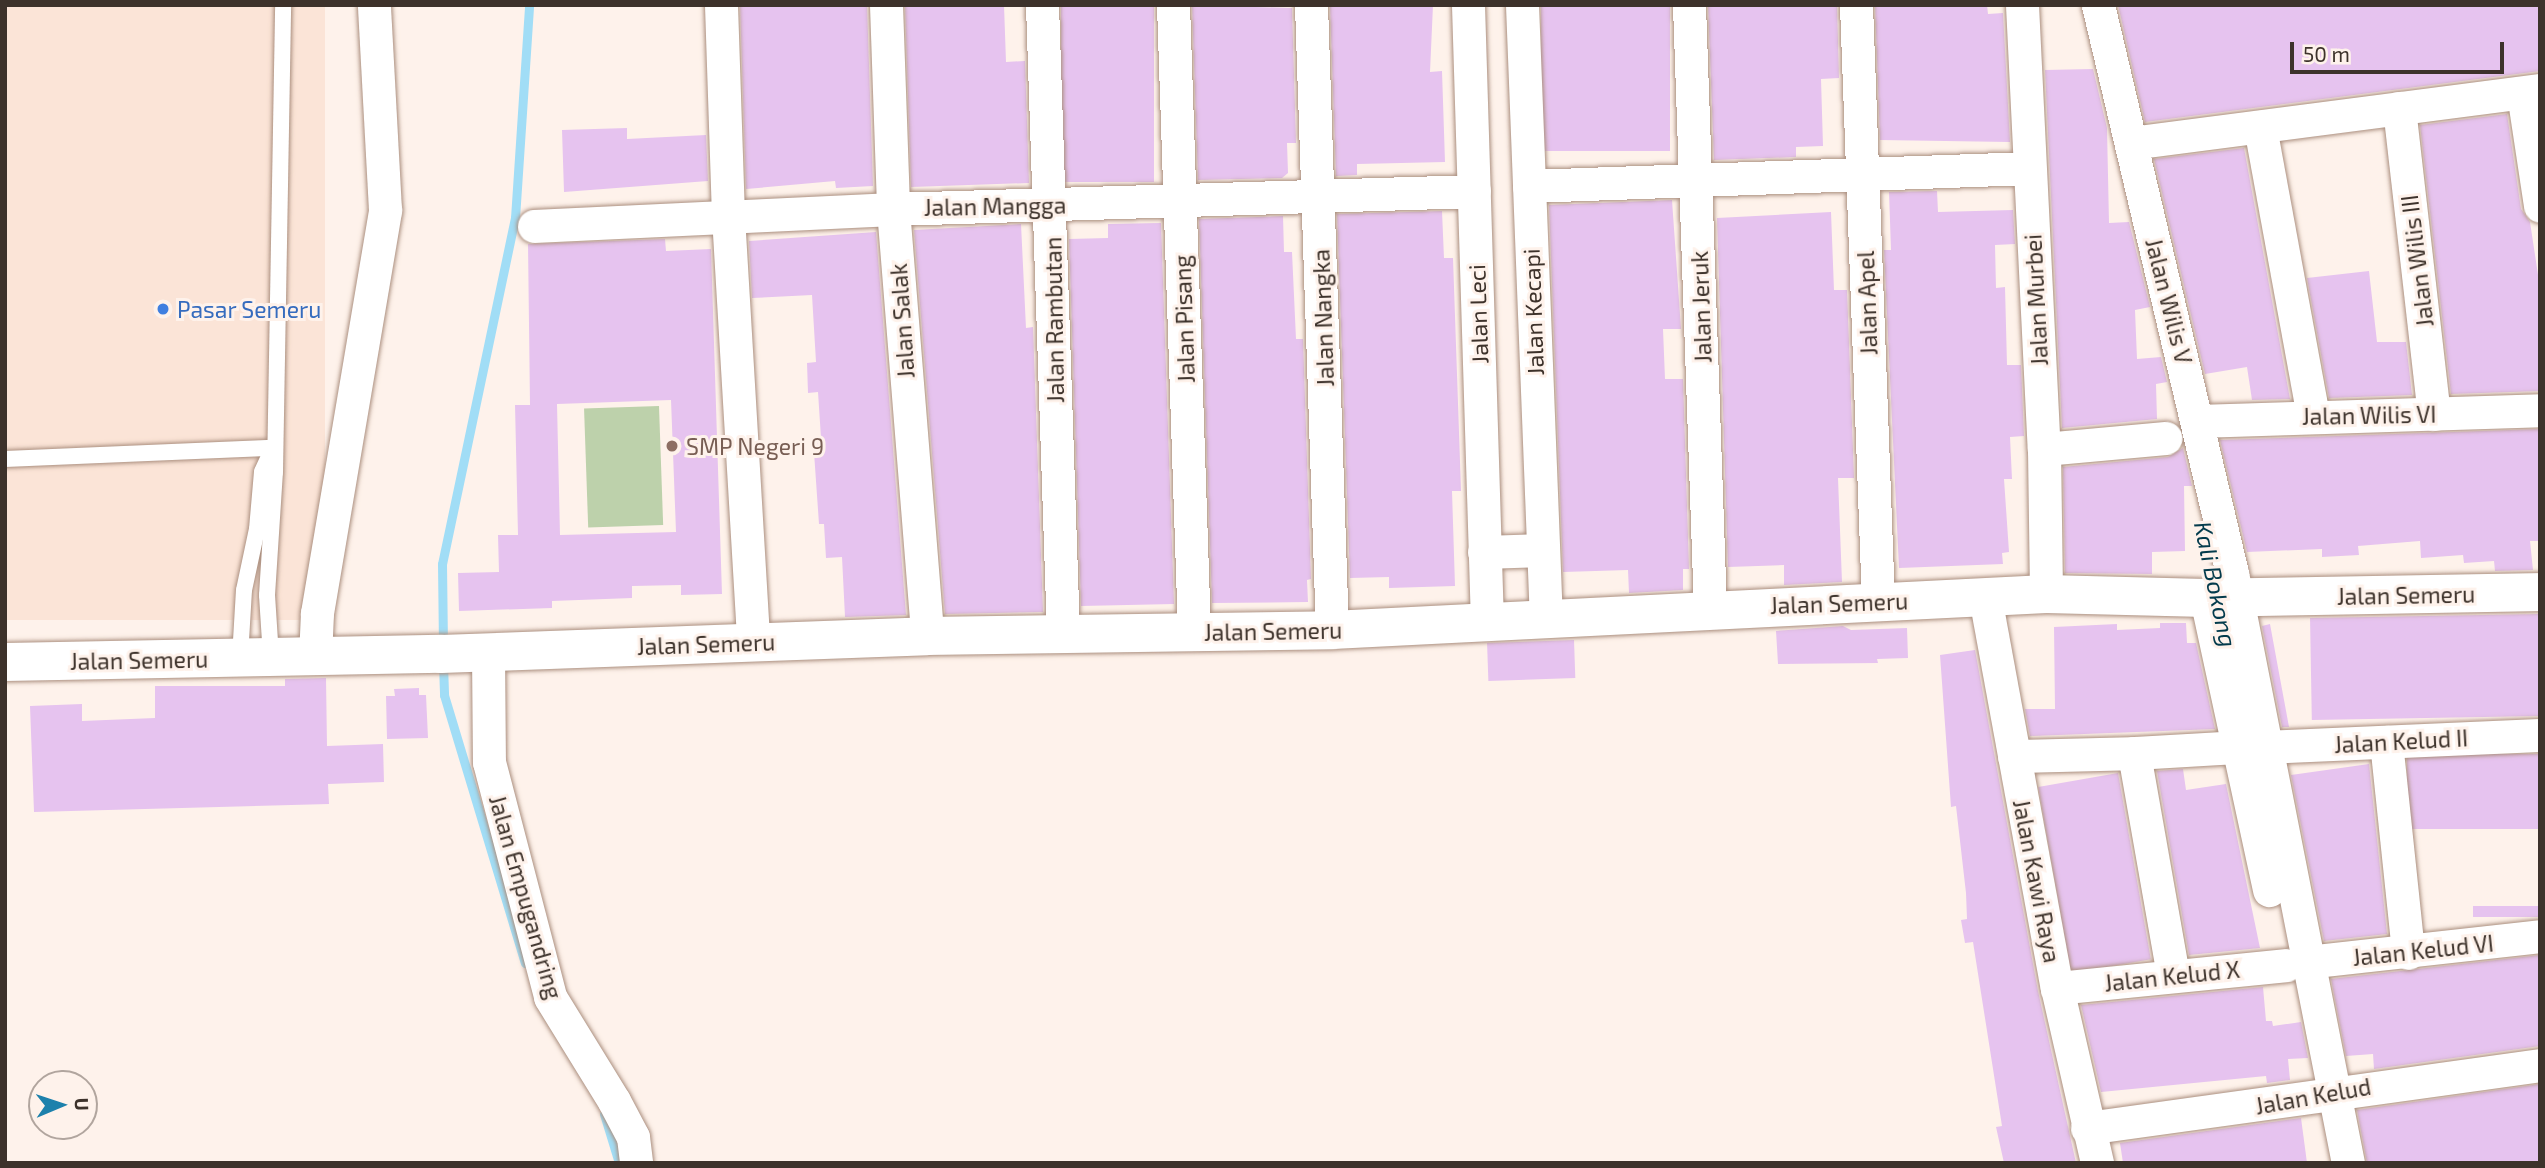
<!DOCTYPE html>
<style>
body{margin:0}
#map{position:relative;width:2545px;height:1168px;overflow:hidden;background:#fef2eb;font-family:"Exo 2",sans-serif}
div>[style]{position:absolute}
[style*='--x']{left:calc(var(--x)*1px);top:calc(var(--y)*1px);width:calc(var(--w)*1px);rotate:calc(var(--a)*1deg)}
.built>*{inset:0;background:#fbe4d7;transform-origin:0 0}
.green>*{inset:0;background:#bdd1ab;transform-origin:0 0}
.stream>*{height:9px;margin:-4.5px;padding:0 4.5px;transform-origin:4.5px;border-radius:4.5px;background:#a1ddf6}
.building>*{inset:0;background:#e6c3ef;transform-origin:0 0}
.roads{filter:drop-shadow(0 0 2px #ab8f7f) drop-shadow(0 0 2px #ab8f7f)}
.service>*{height:16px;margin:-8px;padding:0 8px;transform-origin:8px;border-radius:8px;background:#fff}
.minor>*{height:33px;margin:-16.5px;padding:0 16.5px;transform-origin:16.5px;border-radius:16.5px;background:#fff}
.tertiary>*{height:38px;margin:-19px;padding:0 19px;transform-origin:19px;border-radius:19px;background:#fff}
.dots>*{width:19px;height:19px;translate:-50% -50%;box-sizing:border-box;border:4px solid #fef2eb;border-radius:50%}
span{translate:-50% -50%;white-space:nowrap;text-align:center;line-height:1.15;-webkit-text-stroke:6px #fef2eb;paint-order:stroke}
.street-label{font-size:23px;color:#3d322b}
.shop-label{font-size:23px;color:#366cbe}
.left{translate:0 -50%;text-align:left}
.education-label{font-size:23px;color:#785e54}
.water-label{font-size:24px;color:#043b4c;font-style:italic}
.frame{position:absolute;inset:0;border:7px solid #3d322b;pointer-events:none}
.north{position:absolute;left:28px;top:1070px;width:70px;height:70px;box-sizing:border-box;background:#fef2eb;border:2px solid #b1a59e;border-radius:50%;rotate:88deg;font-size:19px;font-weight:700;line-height:28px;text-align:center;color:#3d322b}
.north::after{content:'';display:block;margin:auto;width:24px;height:32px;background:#1d81ac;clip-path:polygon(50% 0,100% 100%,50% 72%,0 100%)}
.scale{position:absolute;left:2290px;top:42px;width:214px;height:32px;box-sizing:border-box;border:4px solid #3d322b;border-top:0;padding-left:9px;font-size:21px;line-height:24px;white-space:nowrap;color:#3d322b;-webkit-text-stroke:5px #fef2eb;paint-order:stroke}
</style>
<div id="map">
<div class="built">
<div style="left:5px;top:5px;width:320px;height:615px"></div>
</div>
<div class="green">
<div style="left:659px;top:406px;width:119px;height:75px;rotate:88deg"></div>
</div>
<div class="stream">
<div style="--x:443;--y:646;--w:82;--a:-90.7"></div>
<div style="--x:442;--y:564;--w:354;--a:-78.1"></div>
<div style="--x:515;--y:218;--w:213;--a:-86.2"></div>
<div style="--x:443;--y:664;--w:31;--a:88"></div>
<div style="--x:444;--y:695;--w:280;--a:73.2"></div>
<div style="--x:604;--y:1114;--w:51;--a:73"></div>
</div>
<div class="building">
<div style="clip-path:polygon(740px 5px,867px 5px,873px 186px,836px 188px,835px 181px,746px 189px)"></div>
<div style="clip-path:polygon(905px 5px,1004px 5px,1006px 62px,1025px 61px,1029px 183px,911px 187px)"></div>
<div style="left:1061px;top:5px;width:93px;height:177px"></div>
<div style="clip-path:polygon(1192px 5px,1292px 8px,1296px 143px,1287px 143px,1288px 173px,1282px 178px,1198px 180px)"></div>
<div style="clip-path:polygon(1433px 5px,1430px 72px,1442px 71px,1445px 162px,1357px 164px,1357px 175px,1336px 176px,1330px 7px)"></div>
<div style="left:1541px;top:5px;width:129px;height:146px"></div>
<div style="clip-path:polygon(1708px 5px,1837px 5px,1839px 78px,1821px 79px,1823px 146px,1796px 147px,1796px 157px,1714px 160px)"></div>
<div style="clip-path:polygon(1875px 5px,1987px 5px,1988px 14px,2003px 13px,2010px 142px,1880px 140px)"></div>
<div style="clip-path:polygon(2118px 5px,2540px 5px,2540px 71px,2145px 122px)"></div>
<div style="clip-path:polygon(2093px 69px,2107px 128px,2109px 223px,2129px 222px,2150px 307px,2135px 310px,2137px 359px,2161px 357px,2167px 382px,2156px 384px,2157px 419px,2062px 428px,2045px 70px)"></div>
<div style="clip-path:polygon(2507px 114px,2521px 209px,2530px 222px,2540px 288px,2540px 391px,2451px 394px,2420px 125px)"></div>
<div style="clip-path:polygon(627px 128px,627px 139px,706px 135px,708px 181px,564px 192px,562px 130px)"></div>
<div style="clip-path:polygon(2244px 148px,2290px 399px,2252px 400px,2247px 367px,2205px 374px,2154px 159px)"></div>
<div style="clip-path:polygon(1937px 191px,1938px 212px,2013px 210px,2015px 244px,1995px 245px,1996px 288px,2005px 287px,2007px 365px,2021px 365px,2024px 436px,2010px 437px,2012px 479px,2004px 479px,2009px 552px,2002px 553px,2003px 564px,1899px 568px,1884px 250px,1891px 250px,1889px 192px)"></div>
<div style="clip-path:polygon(1672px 200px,1681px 329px,1663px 329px,1665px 379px,1683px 379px,1689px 569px,1683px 569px,1683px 590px,1629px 593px,1628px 570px,1563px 572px,1549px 205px)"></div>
<div style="clip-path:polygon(1442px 211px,1444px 258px,1453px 258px,1461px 491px,1452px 491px,1455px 586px,1389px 588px,1389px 577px,1350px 578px,1337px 214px)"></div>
<div style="clip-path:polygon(1831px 212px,1834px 290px,1847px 290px,1854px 478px,1838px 478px,1842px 582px,1784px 585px,1784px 565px,1728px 567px,1717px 218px)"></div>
<div style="clip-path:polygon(1283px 216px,1284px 252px,1292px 252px,1296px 339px,1303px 339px,1311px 579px,1307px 580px,1308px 602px,1212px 603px,1199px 219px)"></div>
<div style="clip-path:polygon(1161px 223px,1174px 604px,1081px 606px,1069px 239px,1108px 238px,1108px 224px)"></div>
<div style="clip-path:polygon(1021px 224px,1026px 328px,1033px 327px,1043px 612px,945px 614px,914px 230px)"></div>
<div style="clip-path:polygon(876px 232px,906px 615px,845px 617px,842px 557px,826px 558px,824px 524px,819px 524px,813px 438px,821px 438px,818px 392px,808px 393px,807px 363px,816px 362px,812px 295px,752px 298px,749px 241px)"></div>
<div style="clip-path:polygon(evenodd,665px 239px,666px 251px,711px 249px,722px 594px,681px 595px,681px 585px,632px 586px,632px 598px,552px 601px,552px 608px,459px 611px,458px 573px,499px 572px,498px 535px,518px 535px,515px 405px,530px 405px,528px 244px,665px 239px,671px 400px,676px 532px,560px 535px,557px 404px,671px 400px)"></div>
<div style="clip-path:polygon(2369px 271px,2377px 342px,2406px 342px,2412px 395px,2329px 398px,2307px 278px)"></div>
<div style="clip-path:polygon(2540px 429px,2540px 541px,2530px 541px,2533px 570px,2495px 571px,2494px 561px,2464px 563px,2463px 555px,2421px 558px,2420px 541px,2358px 546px,2359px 555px,2322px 557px,2322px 549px,2247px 552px,2220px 440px)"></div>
<div style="clip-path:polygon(2183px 448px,2192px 486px,2184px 486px,2185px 551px,2152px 552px,2152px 574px,2065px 573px,2063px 467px,2168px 457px)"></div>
<div style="left:2538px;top:614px;width:102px;height:228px;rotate:89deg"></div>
<div style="clip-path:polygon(2160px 623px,2186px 623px,2187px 643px,2196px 643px,2215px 729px,2030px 736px,2025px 709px,2055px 709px,2054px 627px,2117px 624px,2117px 630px,2160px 628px)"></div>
<div style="clip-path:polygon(2270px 624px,2279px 673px,2289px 727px,2282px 727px,2262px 626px)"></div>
<div style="clip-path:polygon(1843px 626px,1851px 630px,1907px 628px,1908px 658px,1877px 659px,1878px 663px,1778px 664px,1776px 631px)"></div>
<div style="left:1574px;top:640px;width:38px;height:87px;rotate:88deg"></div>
<div style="clip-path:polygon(1975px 650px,2038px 991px,2076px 1163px,2004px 1163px,1996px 1127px,2002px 1126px,1973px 942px,1965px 943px,1961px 920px,1967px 919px,1966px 893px,1956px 806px,1951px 807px,1940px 655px)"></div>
<div style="clip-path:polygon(326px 678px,327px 746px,383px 744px,384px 782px,328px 784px,329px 804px,34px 812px,30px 706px,82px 704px,82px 721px,155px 718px,155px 686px,285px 686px,285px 679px)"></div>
<div style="clip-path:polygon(419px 688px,419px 695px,426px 695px,428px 738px,387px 739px,386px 696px,395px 696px,394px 689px)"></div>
<div style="left:2540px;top:754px;width:75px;height:133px;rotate:90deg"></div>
<div style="clip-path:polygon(2369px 764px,2387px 934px,2324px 941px,2291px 775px)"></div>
<div style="clip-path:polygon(2183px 769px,2186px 790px,2226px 784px,2260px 948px,2189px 955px,2157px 771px)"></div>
<div style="left:2118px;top:773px;width:189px;height:81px;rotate:80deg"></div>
<div style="left:2540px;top:906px;width:11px;height:67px;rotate:90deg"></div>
<div style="clip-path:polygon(2540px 955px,2540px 1046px,2374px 1069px,2373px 1054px,2346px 1056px,2331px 979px)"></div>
<div style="clip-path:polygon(2263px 987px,2266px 1021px,2272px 1021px,2273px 1026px,2301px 1022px,2308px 1058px,2288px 1059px,2290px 1080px,2267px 1083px,2266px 1076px,2101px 1092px,2081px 1005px)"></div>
<div style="clip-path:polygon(2540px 1084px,2540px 1163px,2367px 1163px,2357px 1110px)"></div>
<div style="clip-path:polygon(2301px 1118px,2307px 1163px,2123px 1163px,2120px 1143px)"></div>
</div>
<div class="roads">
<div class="service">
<div style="--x:5;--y:459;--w:268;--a:-2.4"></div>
<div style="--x:273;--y:448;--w:26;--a:115"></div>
<div style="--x:262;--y:472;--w:57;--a:95"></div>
<div style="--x:257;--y:529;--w:62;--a:102"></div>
<div style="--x:244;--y:590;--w:68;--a:93.4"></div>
<div style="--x:271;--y:657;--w:62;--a:-93.7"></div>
<div style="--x:267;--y:595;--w:123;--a:-86.3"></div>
<div style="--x:275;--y:472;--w:467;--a:-89"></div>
</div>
<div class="minor">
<div style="--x:721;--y:5;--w:211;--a:88.1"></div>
<div style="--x:728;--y:216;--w:428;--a:86.6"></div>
<div style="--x:886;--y:5;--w:204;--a:88"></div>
<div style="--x:893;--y:209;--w:428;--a:85.4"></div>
<div style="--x:1042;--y:5;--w:629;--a:88.09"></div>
<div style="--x:1173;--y:5;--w:628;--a:88.08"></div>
<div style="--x:1311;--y:5;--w:625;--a:88.08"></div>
<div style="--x:1468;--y:5;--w:618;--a:88.24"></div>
<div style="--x:1522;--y:5;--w:615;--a:87.77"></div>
<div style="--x:1689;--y:5;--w:604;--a:88.01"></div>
<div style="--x:1856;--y:5;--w:596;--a:87.89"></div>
<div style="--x:2022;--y:5;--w:445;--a:87.2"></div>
<div style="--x:2044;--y:449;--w:145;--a:89.2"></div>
<div style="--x:2098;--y:5;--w:584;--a:76.73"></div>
<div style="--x:2232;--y:573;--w:601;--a:78.88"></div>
<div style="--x:2523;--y:93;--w:114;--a:81.4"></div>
<div style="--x:2399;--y:108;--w:308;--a:83.5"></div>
<div style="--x:2260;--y:127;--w:293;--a:79.6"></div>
<div style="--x:2131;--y:143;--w:412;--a:-7.4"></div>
<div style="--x:1529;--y:186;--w:500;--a:-2.06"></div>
<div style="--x:534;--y:226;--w:359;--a:-2.7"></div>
<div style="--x:893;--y:209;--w:581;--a:-1.77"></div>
<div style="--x:2198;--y:421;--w:342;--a:-1.8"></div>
<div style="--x:2044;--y:449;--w:122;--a:-5.2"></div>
<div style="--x:1484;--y:552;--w:59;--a:-1.9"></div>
<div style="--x:1985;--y:597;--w:398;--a:79.6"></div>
<div style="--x:2057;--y:988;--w:180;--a:77.1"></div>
<div style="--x:2206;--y:598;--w:299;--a:77.8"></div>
<div style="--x:488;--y:652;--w:110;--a:89.5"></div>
<div style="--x:489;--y:762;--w:243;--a:75.4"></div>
<div style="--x:550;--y:997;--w:122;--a:58.4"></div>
<div style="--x:614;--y:1101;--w:41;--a:62.2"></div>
<div style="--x:633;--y:1137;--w:26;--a:83"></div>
<div style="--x:315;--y:657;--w:44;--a:-87.4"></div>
<div style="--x:317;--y:613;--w:409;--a:-80.4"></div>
<div style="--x:385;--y:210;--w:205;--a:-93.1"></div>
<div style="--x:2386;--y:742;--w:212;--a:84"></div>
<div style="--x:2263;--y:747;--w:277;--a:-2.5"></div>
<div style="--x:2014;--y:756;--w:120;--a:-1.4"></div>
<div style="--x:2306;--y:962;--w:235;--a:-6.3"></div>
<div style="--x:2173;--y:975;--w:225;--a:-100"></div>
<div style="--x:2134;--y:753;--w:103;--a:-3.3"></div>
<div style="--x:2057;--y:988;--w:230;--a:-5.7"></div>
<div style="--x:2087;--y:1128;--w:457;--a:-7.9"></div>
</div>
<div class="tertiary">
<div style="--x:5;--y:662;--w:436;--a:-1.1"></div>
<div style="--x:441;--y:654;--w:486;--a:-2.1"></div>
<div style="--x:927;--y:636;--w:405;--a:-0.8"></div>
<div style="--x:1332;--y:630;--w:715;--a:-2.89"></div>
<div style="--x:2046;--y:594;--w:160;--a:1.4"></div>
<div style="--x:2206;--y:598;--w:334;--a:-1"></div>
</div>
</div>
<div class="dots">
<div style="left:163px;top:309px;background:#3f7fe0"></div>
<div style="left:672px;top:446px;background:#8d6e63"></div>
</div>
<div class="street-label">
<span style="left:995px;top:206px;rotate:-1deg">Jalan Mangga</span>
<span style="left:2417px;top:261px;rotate:-97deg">Jalan Wilis III</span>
<span style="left:2036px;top:300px;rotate:-93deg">Jalan Murbei</span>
<span style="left:2169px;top:301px;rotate:76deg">Jalan Wilis V</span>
<span style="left:1867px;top:303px;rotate:-92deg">Jalan Apel</span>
<span style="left:1701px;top:307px;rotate:-92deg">Jalan Jeruk</span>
<span style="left:1533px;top:312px;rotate:-92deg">Jalan Kecapi</span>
<span style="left:1478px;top:314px;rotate:-92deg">Jalan Leci</span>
<span style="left:1323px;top:318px;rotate:-92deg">Jalan Nangka</span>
<span style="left:1184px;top:319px;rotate:-92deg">Jalan Pisang</span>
<span style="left:1054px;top:320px;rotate:-91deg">Jalan Rambutan</span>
<span style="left:902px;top:321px;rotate:-94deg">Jalan Salak</span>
<span style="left:2369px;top:415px;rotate:-1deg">Jalan Wilis VI</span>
<span style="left:2406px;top:595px;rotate:-1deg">Jalan Semeru</span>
<span style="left:1839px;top:603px;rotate:-2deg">Jalan Semeru</span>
<span style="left:1273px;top:631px;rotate:-1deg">Jalan Semeru</span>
<span style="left:706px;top:644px;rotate:-2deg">Jalan Semeru</span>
<span style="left:139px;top:660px;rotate:-1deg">Jalan Semeru</span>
<span style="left:2401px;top:741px;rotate:-3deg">Jalan Kelud II</span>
<span style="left:2037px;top:881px;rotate:79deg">Jalan Kawi Raya</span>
<span style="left:526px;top:897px;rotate:74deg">Jalan Empugandring</span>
<span style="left:2423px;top:950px;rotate:-6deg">Jalan Kelud VI</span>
<span style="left:2172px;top:976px;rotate:-6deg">Jalan Kelud X</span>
<span style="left:2313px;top:1096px;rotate:-10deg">Jalan Kelud</span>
</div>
<div class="shop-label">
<span class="left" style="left:177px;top:309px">Pasar Semeru</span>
</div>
<div class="education-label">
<span class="left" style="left:686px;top:446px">SMP Negeri 9</span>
</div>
<div class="water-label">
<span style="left:2216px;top:584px;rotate:78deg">Kali Bokong</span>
</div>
<div class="frame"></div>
<div class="north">U</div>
<div class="scale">50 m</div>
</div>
